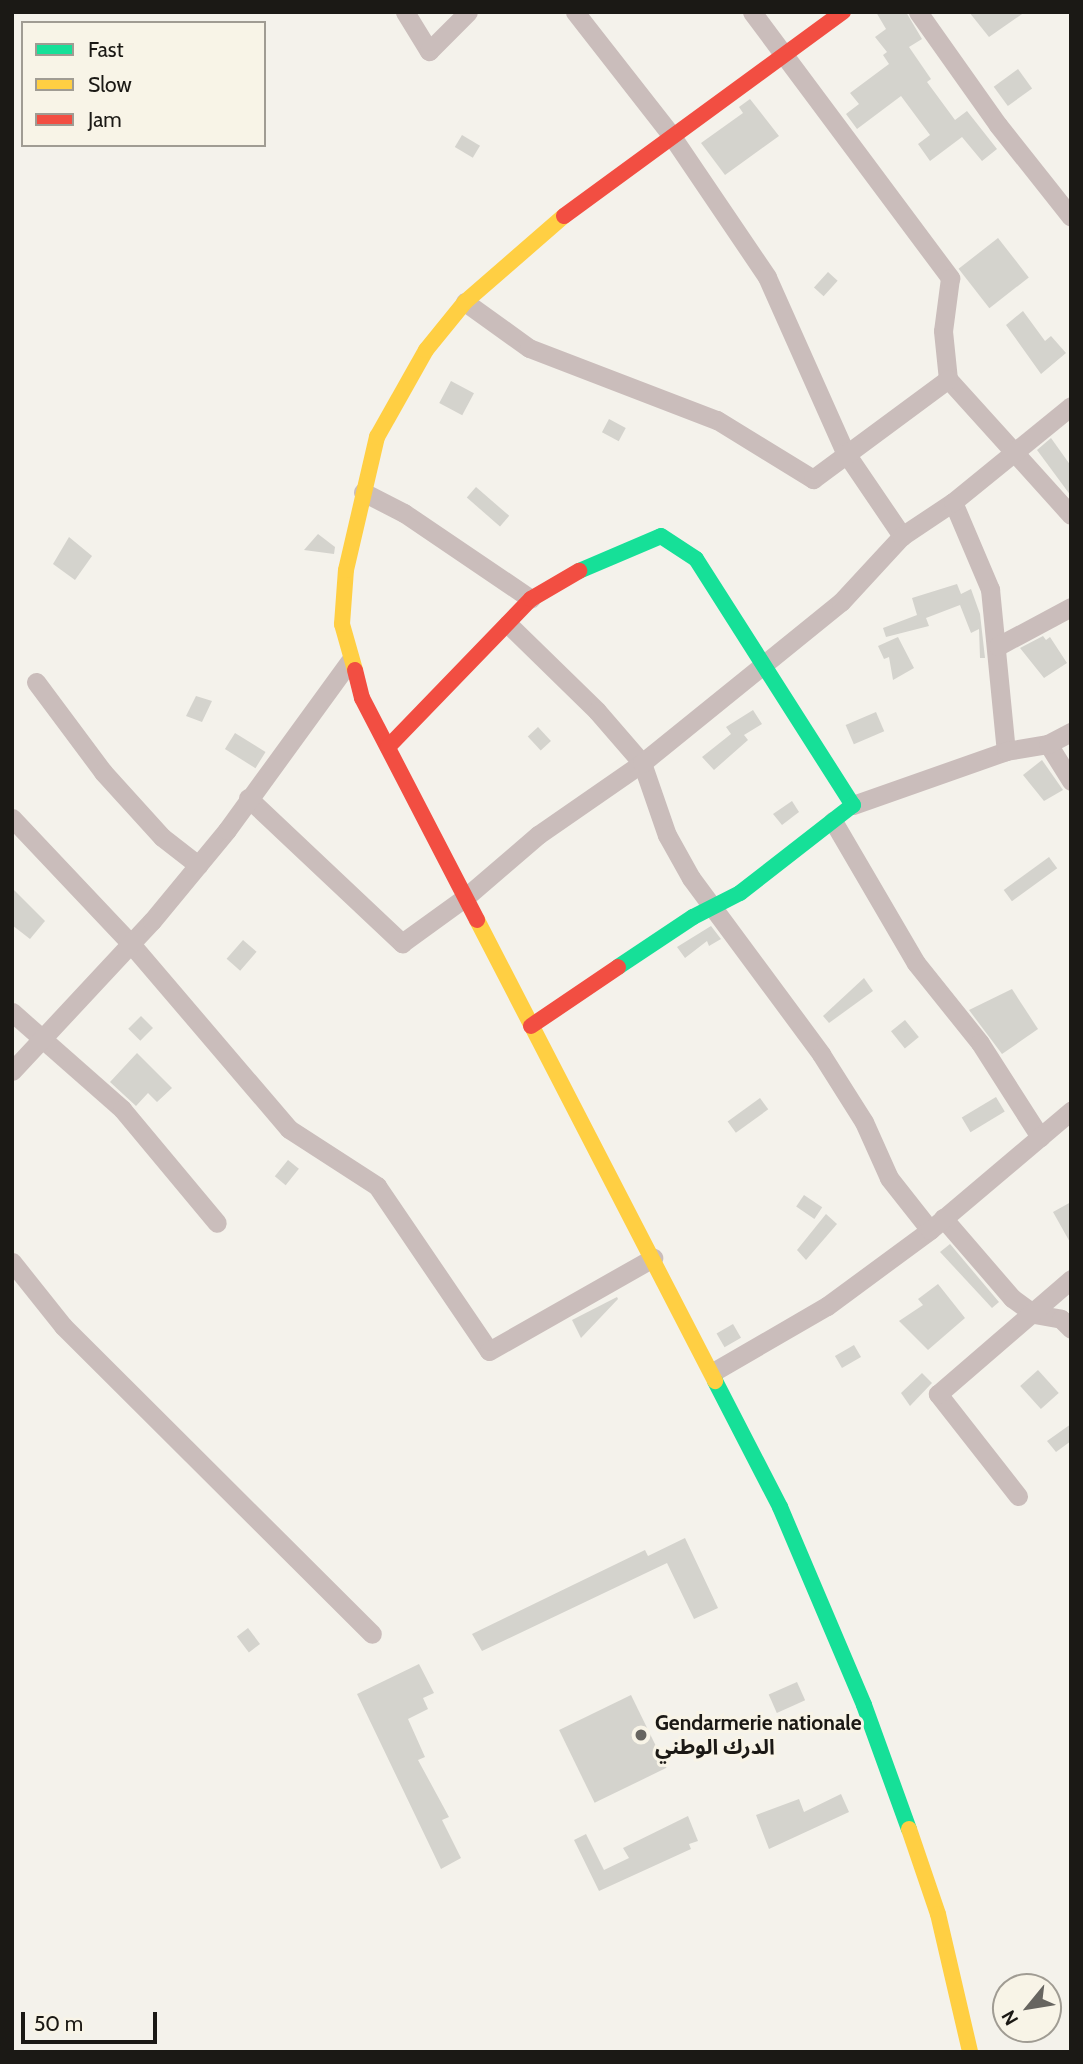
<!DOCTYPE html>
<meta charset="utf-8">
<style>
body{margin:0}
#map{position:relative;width:1083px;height:2064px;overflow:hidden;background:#f4f2eb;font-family:Cabin,"Noto Sans Arabic",sans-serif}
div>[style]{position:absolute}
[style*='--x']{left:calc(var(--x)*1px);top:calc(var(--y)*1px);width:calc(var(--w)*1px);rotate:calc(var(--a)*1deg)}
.building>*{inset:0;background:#d4d3cd;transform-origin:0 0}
.street>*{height:19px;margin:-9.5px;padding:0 9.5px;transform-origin:9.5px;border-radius:9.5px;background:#cabdbb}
.fast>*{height:16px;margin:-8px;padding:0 8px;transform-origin:8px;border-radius:8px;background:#16e098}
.slow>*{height:16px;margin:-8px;padding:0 8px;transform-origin:8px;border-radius:8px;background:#ffcf43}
.jam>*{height:16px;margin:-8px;padding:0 8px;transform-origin:8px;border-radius:8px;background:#f24e42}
.dots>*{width:19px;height:19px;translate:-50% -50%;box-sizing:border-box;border:4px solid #f8f4e7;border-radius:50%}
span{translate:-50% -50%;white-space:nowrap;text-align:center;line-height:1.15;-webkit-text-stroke:6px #f8f4e7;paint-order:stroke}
.poi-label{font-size:21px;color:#1b1915;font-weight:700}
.left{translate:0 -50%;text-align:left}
.frame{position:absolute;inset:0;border:14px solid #1b1915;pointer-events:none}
.legend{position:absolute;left:21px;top:21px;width:245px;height:126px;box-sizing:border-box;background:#f8f4e7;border:2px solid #a09c93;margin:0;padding:9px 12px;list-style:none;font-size:21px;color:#1b1915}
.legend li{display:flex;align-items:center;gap:14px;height:35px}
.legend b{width:35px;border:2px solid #a09c93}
.north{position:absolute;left:992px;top:1973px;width:70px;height:70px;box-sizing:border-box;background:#f8f4e7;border:2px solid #a09c93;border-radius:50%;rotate:240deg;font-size:19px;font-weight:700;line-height:28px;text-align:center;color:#1b1915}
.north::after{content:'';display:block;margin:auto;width:24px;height:32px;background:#676560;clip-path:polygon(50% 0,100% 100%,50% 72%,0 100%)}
.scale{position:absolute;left:21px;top:2012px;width:136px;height:32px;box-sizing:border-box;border:4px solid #1b1915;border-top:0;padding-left:9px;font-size:21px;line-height:24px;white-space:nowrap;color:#1b1915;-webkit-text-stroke:5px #f8f4e7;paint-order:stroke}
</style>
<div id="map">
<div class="building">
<div style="clip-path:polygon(876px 12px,906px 12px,922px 39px,909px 47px,931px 79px,927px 82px,955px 120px,967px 111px,997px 149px,982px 161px,962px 137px,930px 161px,918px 144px,930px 135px,901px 96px,857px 129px,846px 114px,859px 104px,850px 93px,889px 64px,883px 55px,887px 52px,875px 37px,886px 29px)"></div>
<div style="clip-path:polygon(969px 12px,1025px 12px,989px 37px)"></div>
<div style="left:1018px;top:69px;width:24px;height:30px;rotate:54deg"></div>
<div style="clip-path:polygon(750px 99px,779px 136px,725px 175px,701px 143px,743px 113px,739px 107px)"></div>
<div style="left:462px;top:135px;width:21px;height:14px;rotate:31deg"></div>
<div style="left:998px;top:238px;width:50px;height:50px;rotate:52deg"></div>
<div style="left:828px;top:272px;width:13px;height:21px;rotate:42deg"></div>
<div style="clip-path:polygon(1023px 311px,1045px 341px,1051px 336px,1066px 353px,1041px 374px,1006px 325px)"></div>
<div style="left:451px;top:381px;width:26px;height:25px;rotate:28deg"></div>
<div style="left:609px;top:419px;width:19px;height:15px;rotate:28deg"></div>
<div style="clip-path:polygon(1051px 438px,1071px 466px,1071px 496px,1037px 450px)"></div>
<div style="left:476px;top:487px;width:44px;height:14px;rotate:41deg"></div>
<div style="clip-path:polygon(318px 534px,335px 547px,334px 554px,304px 550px)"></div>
<div style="clip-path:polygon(69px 537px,92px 556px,75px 580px,53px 564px)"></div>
<div style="clip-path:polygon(957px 584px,961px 594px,971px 589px,980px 614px,985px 658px,980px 658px,979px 629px,971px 633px,960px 605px,926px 618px,929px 626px,886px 637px,883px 628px,917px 615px,912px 598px)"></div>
<div style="clip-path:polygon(1043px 636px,1046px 640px,1050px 637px,1067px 663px,1044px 678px,1020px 648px)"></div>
<div style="clip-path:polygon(898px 637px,914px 668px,893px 680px,889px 657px,884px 659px,878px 646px)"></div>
<div style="clip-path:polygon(196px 696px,212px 701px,202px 722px,186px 716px)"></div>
<div style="clip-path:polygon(753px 710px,762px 724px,744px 735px,748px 740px,714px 770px,702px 757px,731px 734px,726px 727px)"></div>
<div style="left:876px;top:712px;width:21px;height:33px;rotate:67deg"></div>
<div style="left:538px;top:727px;width:19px;height:14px;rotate:47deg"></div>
<div style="left:235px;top:733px;width:36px;height:19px;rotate:32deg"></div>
<div style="clip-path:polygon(1042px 760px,1063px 790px,1044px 801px,1023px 775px)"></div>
<div style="clip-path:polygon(792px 801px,799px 812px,782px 825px,773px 814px)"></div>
<div style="left:1049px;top:857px;width:14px;height:56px;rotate:54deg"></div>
<div style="clip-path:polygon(12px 888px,45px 921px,30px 939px,12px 925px)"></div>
<div style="clip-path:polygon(711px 926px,721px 939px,709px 946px,707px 941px,685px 958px,677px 947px)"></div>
<div style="left:243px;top:940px;width:18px;height:25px;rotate:41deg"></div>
<div style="clip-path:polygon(864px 978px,873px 991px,829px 1023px,823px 1016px)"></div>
<div style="clip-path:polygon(1012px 989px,1038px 1029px,1002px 1054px,969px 1010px)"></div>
<div style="left:141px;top:1016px;width:17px;height:18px;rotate:45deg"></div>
<div style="left:905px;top:1020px;width:22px;height:18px;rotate:51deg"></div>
<div style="clip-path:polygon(137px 1053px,172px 1088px,157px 1102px,148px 1093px,136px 1106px,110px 1082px)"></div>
<div style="left:996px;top:1097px;width:17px;height:40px;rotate:59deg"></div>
<div style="left:760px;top:1098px;width:14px;height:40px;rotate:54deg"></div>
<div style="left:288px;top:1160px;width:14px;height:21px;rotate:39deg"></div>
<div style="left:804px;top:1195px;width:22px;height:14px;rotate:34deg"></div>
<div style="clip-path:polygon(1071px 1202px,1071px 1244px,1053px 1212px)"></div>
<div style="clip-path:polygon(826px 1214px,837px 1224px,806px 1260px,797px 1250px)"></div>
<div style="clip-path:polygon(950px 1244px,999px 1302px,992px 1308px,940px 1252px)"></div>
<div style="clip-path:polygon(938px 1284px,965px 1318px,928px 1350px,899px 1321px,923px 1305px,918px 1299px)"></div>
<div style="clip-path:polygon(617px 1297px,618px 1299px,581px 1338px,572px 1320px)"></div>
<div style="left:733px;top:1324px;width:16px;height:19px;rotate:60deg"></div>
<div style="left:854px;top:1345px;width:14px;height:22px;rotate:60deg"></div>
<div style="left:1038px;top:1370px;width:31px;height:24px;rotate:48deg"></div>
<div style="clip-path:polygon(922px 1373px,932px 1383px,910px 1406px,901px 1393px)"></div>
<div style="clip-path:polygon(1071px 1424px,1071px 1441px,1056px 1452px,1047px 1441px)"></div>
<div style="clip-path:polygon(685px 1538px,718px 1608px,694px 1619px,667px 1563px,482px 1651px,472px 1634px,645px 1550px,648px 1556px)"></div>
<div style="left:248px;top:1628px;width:20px;height:14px;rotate:53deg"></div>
<div style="clip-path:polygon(419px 1664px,434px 1693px,423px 1698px,428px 1709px,408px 1719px,425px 1757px,418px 1760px,449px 1817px,442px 1820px,461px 1858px,441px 1869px,357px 1694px)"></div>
<div style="left:797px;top:1682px;width:20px;height:31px;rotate:66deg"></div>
<div style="left:631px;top:1695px;width:81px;height:80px;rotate:64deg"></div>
<div style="clip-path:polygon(841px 1794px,849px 1812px,769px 1849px,756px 1815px,799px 1799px,804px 1812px)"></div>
<div style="clip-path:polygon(688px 1816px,698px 1841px,689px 1844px,691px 1849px,599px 1891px,574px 1840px,586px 1834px,604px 1870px,629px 1858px,623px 1848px)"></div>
</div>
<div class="street">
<div style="--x:405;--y:12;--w:46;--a:58.4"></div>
<div style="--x:429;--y:51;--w:55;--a:-45"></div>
<div style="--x:575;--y:12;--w:156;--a:52"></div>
<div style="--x:671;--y:135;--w:171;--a:55.9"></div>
<div style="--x:767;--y:277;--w:192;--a:66"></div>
<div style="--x:845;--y:452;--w:102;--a:55.8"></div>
<div style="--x:752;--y:12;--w:332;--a:53.3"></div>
<div style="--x:950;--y:278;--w:53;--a:97.5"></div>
<div style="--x:943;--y:331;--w:48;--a:84.1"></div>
<div style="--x:948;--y:379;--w:183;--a:47.9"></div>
<div style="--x:918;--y:12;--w:138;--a:54.7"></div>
<div style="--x:998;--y:125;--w:117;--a:51.6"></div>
<div style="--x:465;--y:302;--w:79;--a:35.7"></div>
<div style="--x:529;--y:348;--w:201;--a:21"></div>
<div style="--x:717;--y:420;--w:113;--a:31.6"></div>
<div style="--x:813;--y:479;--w:168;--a:-36.5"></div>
<div style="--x:363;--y:492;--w:46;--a:27.1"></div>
<div style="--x:404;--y:513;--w:153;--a:34.1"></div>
<div style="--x:953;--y:502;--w:95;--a:67"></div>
<div style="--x:990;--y:589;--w:163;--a:84.4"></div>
<div style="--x:508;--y:624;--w:124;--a:44.3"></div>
<div style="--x:597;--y:711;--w:69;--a:49.1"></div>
<div style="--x:642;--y:763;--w:76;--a:70.9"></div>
<div style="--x:667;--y:835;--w:49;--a:60.8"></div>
<div style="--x:691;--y:878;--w:219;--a:53.5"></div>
<div style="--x:821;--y:1054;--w:80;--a:57.7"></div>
<div style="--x:864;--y:1122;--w:61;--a:65.9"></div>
<div style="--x:889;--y:1178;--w:66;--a:51.7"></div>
<div style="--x:998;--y:646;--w:83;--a:-28.1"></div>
<div style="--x:36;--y:682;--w:112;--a:53.3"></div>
<div style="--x:103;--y:772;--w:88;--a:47.8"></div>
<div style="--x:162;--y:837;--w:46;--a:37.9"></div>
<div style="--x:1048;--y:744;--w:44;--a:58.1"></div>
<div style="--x:248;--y:798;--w:212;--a:43.3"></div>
<div style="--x:402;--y:943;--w:80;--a:-35.9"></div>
<div style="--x:467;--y:896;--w:94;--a:-40.7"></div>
<div style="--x:538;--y:835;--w:126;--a:-34.7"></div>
<div style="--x:642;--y:763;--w:256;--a:-39"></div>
<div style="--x:841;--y:602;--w:90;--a:-47.3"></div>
<div style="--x:902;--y:536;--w:61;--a:-33.7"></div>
<div style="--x:953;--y:502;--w:152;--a:-39.1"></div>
<div style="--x:853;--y:805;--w:162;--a:-19.4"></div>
<div style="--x:1006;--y:751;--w:43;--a:-9.5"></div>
<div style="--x:1048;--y:744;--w:26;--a:-28"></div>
<div style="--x:12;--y:818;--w:173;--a:46.6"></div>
<div style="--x:131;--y:944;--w:243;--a:49.5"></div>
<div style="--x:289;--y:1129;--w:105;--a:32.9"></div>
<div style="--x:377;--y:1186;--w:199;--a:55.8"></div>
<div style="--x:489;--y:1351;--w:189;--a:-29.6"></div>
<div style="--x:833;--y:821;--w:164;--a:59.7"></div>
<div style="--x:916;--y:963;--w:102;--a:51.3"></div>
<div style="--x:980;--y:1043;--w:112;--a:57.4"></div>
<div style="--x:12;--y:1012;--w:147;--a:41.4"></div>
<div style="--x:122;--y:1109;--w:148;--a:50.2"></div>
<div style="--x:12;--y:1071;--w:205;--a:-47"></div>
<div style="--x:152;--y:921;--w:118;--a:-50.5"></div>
<div style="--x:227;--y:830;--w:208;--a:-54"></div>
<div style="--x:943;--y:1218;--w:106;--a:49.2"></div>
<div style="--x:1012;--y:1298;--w:27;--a:36"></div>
<div style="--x:1034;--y:1314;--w:27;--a:10"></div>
<div style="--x:1061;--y:1319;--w:14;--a:45"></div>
<div style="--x:12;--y:1262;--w:82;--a:51.4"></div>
<div style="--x:63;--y:1326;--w:436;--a:44.9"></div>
<div style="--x:713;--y:1372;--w:132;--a:-30.1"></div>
<div style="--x:827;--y:1306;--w:128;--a:-36.4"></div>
<div style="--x:930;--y:1230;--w:185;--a:-40.2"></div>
<div style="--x:1018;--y:1496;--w:130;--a:-128.1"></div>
<div style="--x:938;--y:1394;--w:176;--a:-40.8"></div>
</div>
<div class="fast">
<div style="--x:579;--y:571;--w:89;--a:-23.1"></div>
<div style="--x:661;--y:536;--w:42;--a:33.3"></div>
<div style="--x:696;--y:559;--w:292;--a:57.5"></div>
<div style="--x:853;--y:805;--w:143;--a:142.1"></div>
<div style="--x:740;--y:893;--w:53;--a:152.9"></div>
<div style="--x:693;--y:917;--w:90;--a:146.3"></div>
<div style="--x:715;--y:1381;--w:142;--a:62.7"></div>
<div style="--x:780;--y:1507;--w:215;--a:67"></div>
<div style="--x:864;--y:1705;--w:132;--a:70.1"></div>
</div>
<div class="slow">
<div style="--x:355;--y:670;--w:48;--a:-105.8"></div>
<div style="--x:342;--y:624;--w:54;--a:-85.8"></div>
<div style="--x:346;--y:570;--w:137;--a:-76.9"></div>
<div style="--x:377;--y:437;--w:100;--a:-60.6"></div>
<div style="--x:426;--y:350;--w:62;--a:-50.9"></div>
<div style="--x:465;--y:302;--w:131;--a:-41"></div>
<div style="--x:477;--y:920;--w:519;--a:62.69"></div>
<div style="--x:909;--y:1829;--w:90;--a:71.2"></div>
<div style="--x:938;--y:1914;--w:142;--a:76.9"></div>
</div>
<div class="jam">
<div style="--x:564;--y:216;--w:346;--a:-36.2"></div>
<div style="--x:355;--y:670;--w:29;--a:76"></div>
<div style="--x:362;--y:698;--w:250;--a:62.6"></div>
<div style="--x:388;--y:747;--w:206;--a:-46"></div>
<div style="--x:531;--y:599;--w:56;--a:-30.3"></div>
<div style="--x:531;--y:1026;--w:105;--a:-34.1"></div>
</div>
<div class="dots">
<div style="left:641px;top:1735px;background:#676560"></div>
</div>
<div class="poi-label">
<span class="left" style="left:655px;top:1735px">Gendarmerie nationale<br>الدرك الوطني</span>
</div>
<div class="frame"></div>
<ul class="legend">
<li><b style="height:9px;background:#16e098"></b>Fast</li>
<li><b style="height:9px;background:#ffcf43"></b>Slow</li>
<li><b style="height:9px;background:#f24e42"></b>Jam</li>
</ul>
<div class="north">N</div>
<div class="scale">50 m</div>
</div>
